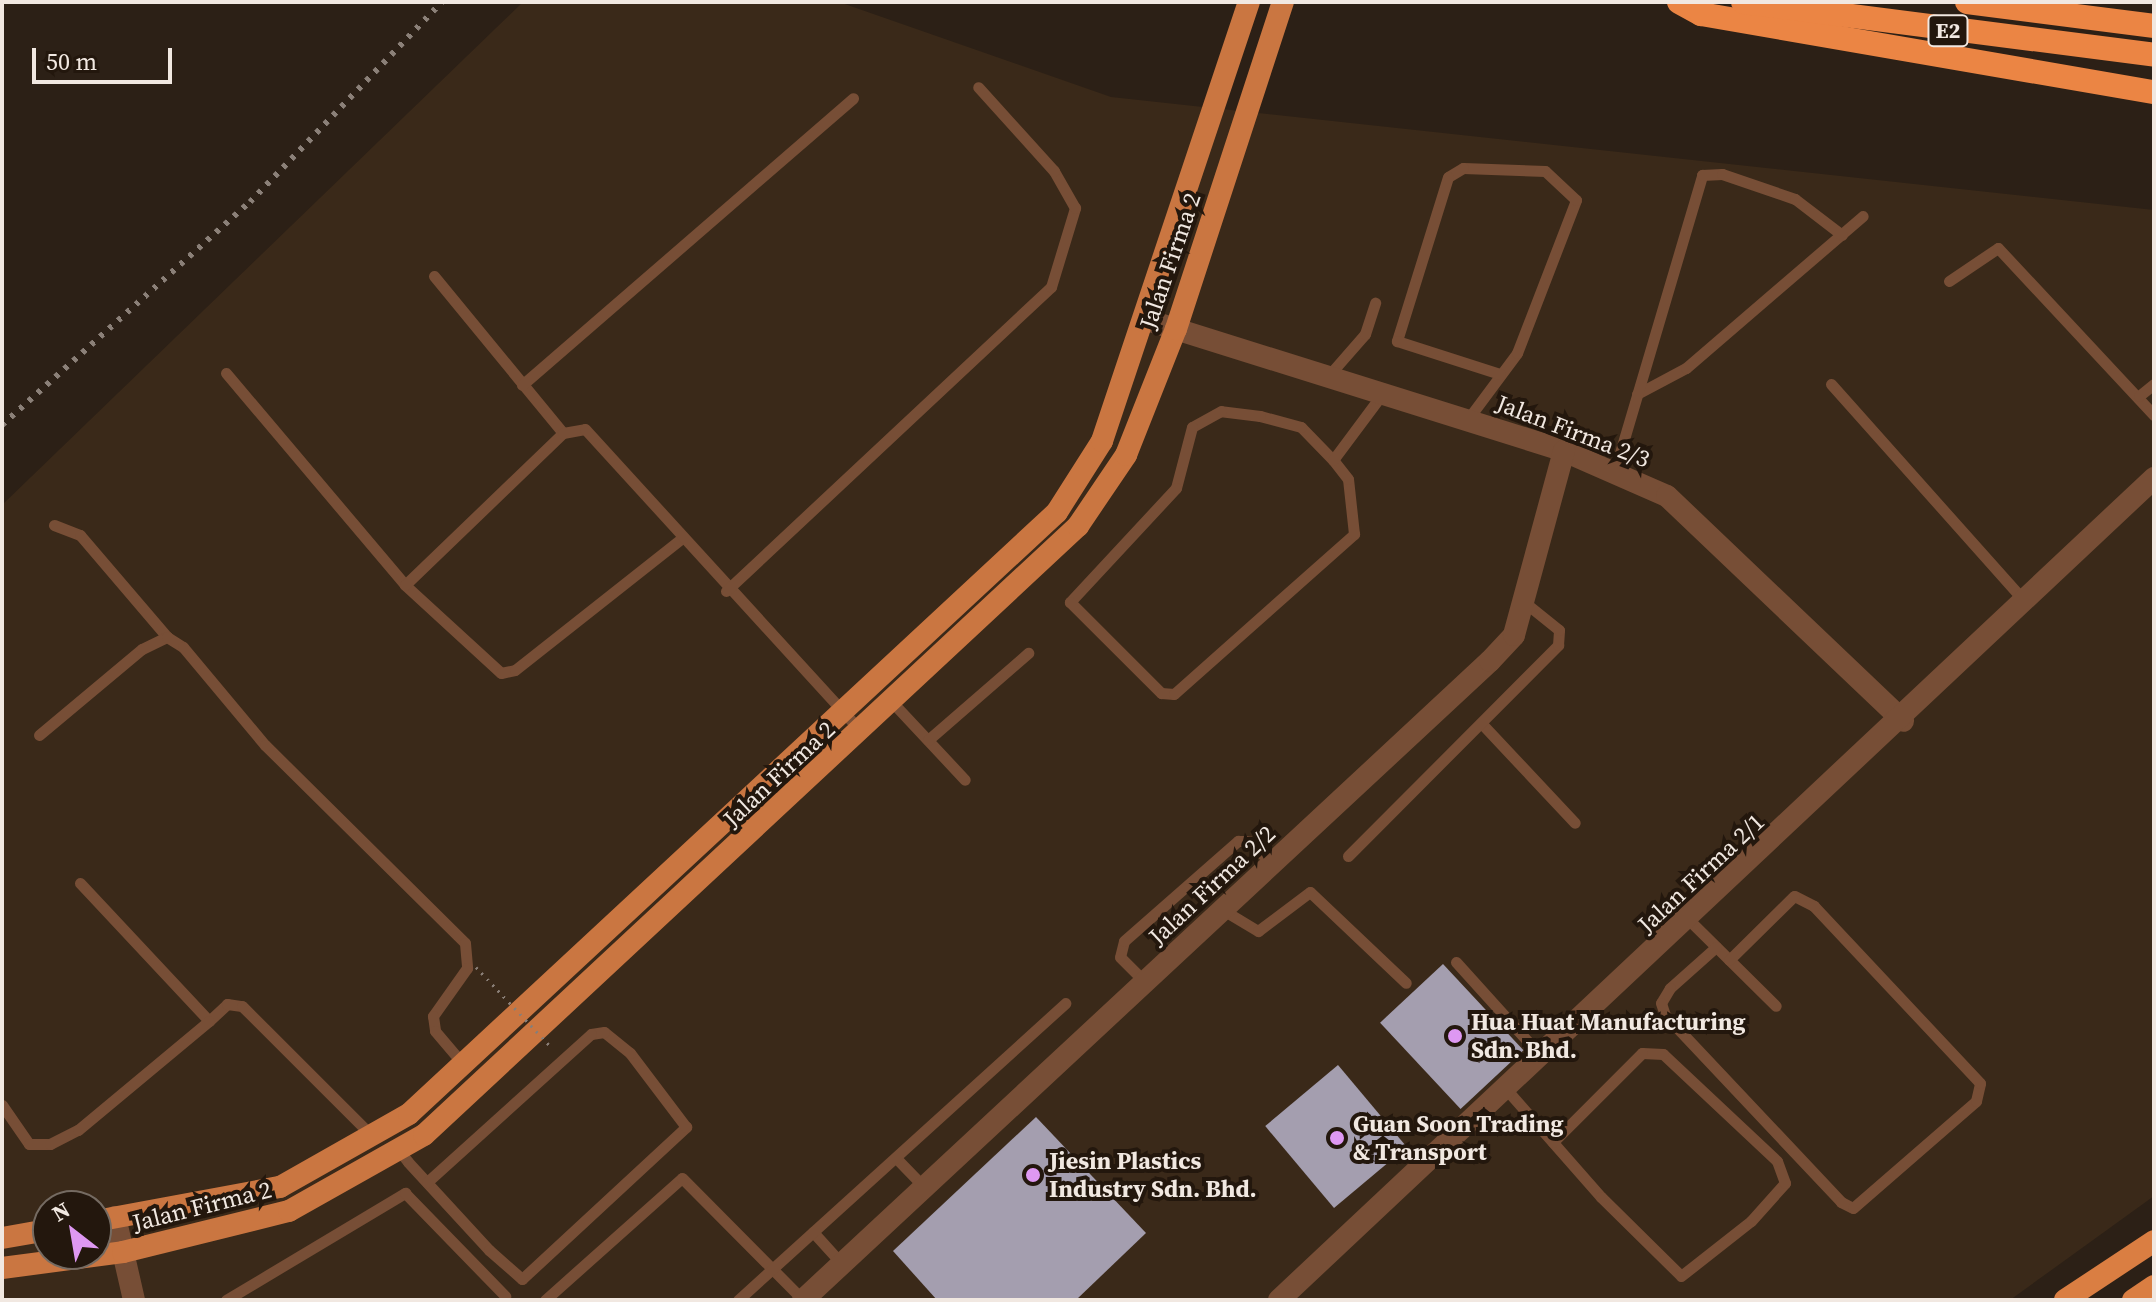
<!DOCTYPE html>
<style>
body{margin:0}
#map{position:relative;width:2156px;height:1302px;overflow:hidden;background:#2c2016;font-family:"Source Serif 4",serif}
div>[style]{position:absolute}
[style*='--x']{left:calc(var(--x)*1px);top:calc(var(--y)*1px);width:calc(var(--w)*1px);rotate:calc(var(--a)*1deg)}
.built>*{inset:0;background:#3a2919}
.building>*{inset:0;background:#a49eaf;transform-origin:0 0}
.service>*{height:11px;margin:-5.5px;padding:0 5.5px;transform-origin:5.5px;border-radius:5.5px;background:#774e36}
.minor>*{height:22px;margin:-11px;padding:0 11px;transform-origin:11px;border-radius:11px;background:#774e36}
.primary>*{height:22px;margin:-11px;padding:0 11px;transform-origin:11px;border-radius:11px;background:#ca7641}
.trunk>*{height:22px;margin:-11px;padding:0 11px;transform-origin:11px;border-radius:11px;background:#da7e42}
.motorway>*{height:24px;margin:-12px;padding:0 12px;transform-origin:12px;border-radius:12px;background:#eb8544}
.rail>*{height:6px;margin-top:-3px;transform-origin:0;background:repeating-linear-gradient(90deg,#8b8078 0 4px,transparent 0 12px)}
.path-bridge>*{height:3px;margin-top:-1.5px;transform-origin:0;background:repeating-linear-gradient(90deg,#897e76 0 2px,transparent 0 8px)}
.dots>*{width:22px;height:22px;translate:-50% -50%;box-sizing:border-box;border:4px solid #23170d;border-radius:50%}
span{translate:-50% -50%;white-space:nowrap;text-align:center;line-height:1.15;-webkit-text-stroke:8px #23170d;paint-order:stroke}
.shield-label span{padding:2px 6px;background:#23170d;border:2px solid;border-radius:6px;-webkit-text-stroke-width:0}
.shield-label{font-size:22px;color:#f1e8e1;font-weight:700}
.street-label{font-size:24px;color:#f1e8e1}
.poi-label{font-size:24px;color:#f1e8e1;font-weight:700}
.left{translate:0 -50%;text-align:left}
.frame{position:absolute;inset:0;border:4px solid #f1e8e1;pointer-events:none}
.north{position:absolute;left:32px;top:1190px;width:80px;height:80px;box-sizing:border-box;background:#23170d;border:2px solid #756b62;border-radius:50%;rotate:329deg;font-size:22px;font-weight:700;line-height:32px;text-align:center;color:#f1e8e1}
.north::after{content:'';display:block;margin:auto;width:28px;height:36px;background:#de98f2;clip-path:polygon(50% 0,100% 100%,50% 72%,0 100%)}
.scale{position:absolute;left:32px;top:48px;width:140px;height:36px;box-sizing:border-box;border:4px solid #f1e8e1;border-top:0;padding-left:10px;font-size:24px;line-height:28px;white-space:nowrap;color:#f1e8e1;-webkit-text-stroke:6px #23170d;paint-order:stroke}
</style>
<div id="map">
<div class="built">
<div style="clip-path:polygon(evenodd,523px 2px,839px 2px,1111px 97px,2154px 210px,2154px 1196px,2010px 1300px,2px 1300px,2px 505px,523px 2px,48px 1206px,96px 1206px,96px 1254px,48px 1254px,48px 1206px)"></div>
</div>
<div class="building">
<div style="left:1443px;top:964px;width:118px;height:86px;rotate:47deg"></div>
<div style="left:1338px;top:1065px;width:107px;height:95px;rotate:50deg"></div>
<div style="clip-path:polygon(1036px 1117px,1146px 1233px,1076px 1300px,937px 1300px,893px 1251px)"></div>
</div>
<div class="service">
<div style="--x:434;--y:276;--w:203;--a:50.6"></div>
<div style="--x:1949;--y:281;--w:59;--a:-34"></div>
<div style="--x:1998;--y:248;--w:229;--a:47"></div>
<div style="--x:226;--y:373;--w:277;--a:49.8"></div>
<div style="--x:405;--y:585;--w:130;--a:42.5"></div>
<div style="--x:501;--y:673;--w:14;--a:-12"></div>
<div style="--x:515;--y:670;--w:211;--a:-38.3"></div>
<div style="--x:1330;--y:374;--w:53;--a:-48.8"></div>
<div style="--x:1365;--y:334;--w:33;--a:-72"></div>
<div style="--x:1831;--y:384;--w:292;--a:48.3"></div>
<div style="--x:522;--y:385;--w:438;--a:-40.9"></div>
<div style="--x:1637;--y:394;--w:55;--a:-28"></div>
<div style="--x:1686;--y:368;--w:233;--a:-40.7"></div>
<div style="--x:2139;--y:396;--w:19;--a:-39"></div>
<div style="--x:1468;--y:419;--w:82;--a:-53.4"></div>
<div style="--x:1517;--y:353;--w:164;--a:-68.9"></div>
<div style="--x:1576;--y:200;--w:42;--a:-136.9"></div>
<div style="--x:1545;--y:171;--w:82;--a:-177.9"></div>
<div style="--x:1463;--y:168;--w:17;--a:149"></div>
<div style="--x:1448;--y:177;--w:172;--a:107.3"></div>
<div style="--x:1397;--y:341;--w:108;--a:17.8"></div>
<div style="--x:1333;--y:460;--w:46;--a:-134.1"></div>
<div style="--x:1301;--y:427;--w:42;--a:-165"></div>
<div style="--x:1260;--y:416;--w:39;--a:-173"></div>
<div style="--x:1221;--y:411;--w:33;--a:151"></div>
<div style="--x:1192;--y:427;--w:63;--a:104.7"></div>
<div style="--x:1176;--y:488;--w:156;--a:132.9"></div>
<div style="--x:1070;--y:602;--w:129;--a:45"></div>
<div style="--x:1161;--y:693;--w:13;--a:4"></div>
<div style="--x:1174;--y:694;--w:241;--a:-41.6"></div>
<div style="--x:1354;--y:534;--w:55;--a:-96.2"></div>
<div style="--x:1348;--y:479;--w:24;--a:-128"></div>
<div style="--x:1333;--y:460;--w:84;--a:-53.3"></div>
<div style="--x:1614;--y:473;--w:311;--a:-73.5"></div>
<div style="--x:1702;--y:175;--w:20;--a:-3"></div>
<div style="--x:1722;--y:174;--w:77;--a:18.9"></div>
<div style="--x:1795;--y:199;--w:59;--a:37.5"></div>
<div style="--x:54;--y:525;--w:28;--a:21"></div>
<div style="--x:80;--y:535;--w:134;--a:49.5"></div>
<div style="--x:405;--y:585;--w:219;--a:-43.9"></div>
<div style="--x:563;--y:433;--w:22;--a:-10"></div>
<div style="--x:585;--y:429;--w:411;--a:47.6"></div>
<div style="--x:726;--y:591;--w:445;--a:-43.1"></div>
<div style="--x:1051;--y:287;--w:83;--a:-73.1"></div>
<div style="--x:1075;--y:208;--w:43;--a:-119.6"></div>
<div style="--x:1054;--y:171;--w:113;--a:-132.1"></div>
<div style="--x:893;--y:703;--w:105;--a:46.9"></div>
<div style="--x:1483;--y:725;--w:134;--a:46.8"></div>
<div style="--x:39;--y:735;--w:134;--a:-39.9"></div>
<div style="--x:142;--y:649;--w:28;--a:-26"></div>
<div style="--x:167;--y:637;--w:19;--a:32"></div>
<div style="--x:183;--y:647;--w:128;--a:50.1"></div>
<div style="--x:265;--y:745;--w:281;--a:44.7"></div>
<div style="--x:465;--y:943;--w:25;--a:85"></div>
<div style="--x:467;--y:968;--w:59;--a:125.3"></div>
<div style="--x:433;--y:1016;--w:15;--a:82"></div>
<div style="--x:435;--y:1031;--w:43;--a:49.7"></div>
<div style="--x:928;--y:740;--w:133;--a:-41"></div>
<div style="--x:1348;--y:856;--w:298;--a:-45.1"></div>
<div style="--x:1558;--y:645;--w:15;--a:-86"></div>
<div style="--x:1559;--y:630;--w:45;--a:-141.3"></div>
<div style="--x:80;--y:883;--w:189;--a:46.9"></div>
<div style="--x:209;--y:1021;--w:25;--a:-43"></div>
<div style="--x:227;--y:1004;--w:15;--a:8"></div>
<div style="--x:242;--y:1006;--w:182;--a:45"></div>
<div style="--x:1223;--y:910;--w:41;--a:31"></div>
<div style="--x:1258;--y:931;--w:65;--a:-36.9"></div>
<div style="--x:1310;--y:892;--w:132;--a:43.5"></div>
<div style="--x:1689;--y:920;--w:122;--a:44.7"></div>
<div style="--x:1716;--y:947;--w:62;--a:138.3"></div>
<div style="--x:1670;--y:988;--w:17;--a:121"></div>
<div style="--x:1661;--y:1003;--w:13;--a:72"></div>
<div style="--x:1665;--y:1015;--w:257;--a:46.7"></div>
<div style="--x:1841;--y:1202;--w:13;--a:27"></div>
<div style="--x:1853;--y:1208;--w:163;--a:-41"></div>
<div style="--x:1976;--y:1101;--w:18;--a:-77"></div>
<div style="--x:1980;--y:1083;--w:243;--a:-133.2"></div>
<div style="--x:1814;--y:906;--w:22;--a:-153"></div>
<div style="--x:1794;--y:896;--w:91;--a:135.4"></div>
<div style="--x:1456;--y:962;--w:127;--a:47.9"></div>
<div style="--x:1145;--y:982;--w:35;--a:-135"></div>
<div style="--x:1120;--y:957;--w:16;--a:-76"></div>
<div style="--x:1124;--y:941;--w:152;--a:-41.3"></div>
<div style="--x:1238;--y:841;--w:11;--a:0"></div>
<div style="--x:1249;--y:841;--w:33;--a:45"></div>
<div style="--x:1506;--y:1089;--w:144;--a:48.7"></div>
<div style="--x:1601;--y:1197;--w:112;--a:44.6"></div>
<div style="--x:1681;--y:1276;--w:89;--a:-38.2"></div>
<div style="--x:1751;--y:1221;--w:51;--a:-48.2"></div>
<div style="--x:1785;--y:1183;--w:23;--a:-110"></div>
<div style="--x:1777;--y:1161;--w:156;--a:-136.8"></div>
<div style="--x:1663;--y:1054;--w:21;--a:-177"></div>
<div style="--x:1642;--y:1053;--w:126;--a:135"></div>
<div style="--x:2;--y:1105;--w:47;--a:55.3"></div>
<div style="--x:29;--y:1144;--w:21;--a:0"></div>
<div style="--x:50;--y:1144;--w:31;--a:-27"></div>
<div style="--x:78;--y:1130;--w:170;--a:-39.8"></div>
<div style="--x:398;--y:1149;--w:16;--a:52"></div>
<div style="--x:408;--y:1162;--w:120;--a:47.4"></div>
<div style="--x:489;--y:1250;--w:44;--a:41.3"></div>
<div style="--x:522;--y:1279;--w:224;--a:-42.8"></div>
<div style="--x:686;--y:1127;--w:93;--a:-127.1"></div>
<div style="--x:630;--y:1053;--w:33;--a:-141"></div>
<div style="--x:604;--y:1032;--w:13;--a:171"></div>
<div style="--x:591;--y:1034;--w:221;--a:137.9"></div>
<div style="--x:896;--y:1158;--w:40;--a:46"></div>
<div style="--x:813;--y:1232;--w:43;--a:47.8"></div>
<div style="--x:226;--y:1300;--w:209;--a:-30.9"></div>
<div style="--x:405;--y:1193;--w:144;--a:45.8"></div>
<div style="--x:545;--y:1300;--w:183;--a:-41.7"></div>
<div style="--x:682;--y:1178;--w:172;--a:45.2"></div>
<div style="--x:738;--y:1300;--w:442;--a:-42.2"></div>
</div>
<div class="minor">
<div style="--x:1147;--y:320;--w:437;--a:17.4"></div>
<div style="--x:1564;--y:451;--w:112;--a:23.6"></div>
<div style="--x:1667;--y:496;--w:326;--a:43.6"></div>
<div style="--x:115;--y:1217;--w:85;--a:77.1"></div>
<div style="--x:803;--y:1300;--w:938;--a:-42.93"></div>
<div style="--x:1490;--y:661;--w:35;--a:-47"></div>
<div style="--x:1514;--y:635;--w:191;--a:-74.8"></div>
<div style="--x:1279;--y:1300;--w:1201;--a:-43.21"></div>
</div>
<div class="primary">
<div style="--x:96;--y:1221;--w:187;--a:-10.5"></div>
<div style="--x:280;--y:1187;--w:148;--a:-29.5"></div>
<div style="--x:409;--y:1114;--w:884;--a:-42.89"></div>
<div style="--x:1057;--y:512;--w:84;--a:-57.6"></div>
<div style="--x:1102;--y:441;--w:463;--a:-71.5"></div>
<div style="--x:2;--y:1238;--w:47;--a:-9.9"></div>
<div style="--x:2;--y:1268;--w:122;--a:-7.5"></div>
<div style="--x:123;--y:1252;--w:171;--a:-13.9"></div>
<div style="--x:289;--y:1211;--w:155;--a:-29.4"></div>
<div style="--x:424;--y:1135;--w:894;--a:-42.96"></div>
<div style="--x:1078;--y:526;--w:86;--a:-55.9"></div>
<div style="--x:1126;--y:455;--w:136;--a:-68.4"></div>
<div style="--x:1176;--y:329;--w:344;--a:-71.9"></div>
</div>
<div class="trunk">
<div style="--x:2065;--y:1300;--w:107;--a:-33.5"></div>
<div style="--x:2133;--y:1300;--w:25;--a:-34"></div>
</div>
<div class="motorway">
<div style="--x:1679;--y:2;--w:25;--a:29"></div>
<div style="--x:1701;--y:14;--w:460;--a:9.8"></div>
<div style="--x:1743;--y:2;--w:414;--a:7.3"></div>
<div style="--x:1967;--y:2;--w:189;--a:7.3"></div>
</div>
<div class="rail">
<div style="--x:2;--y:425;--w:334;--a:-42"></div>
<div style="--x:250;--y:202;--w:277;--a:-46.2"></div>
</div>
<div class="path-bridge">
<div style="--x:476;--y:967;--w:111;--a:46.8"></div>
</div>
<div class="dots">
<div style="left:1455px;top:1036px;background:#de98f2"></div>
<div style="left:1337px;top:1138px;background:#de98f2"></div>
<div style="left:1033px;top:1175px;background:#de98f2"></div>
</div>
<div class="shield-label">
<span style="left:1948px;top:31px">E2</span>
</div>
<div class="street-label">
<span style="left:1170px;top:261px;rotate:-71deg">Jalan Firma 2</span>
<span style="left:1573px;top:431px;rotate:21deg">Jalan Firma 2/3</span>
<span style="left:779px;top:774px;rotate:-43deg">Jalan Firma 2</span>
<span style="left:1701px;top:873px;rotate:-43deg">Jalan Firma 2/1</span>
<span style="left:1212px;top:885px;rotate:-43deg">Jalan Firma 2/2</span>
<span style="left:202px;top:1206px;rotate:-14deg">Jalan Firma 2</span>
</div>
<div class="poi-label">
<span class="left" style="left:1471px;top:1036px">Hua Huat Manufacturing<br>Sdn. Bhd.</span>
<span class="left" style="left:1353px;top:1138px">Guan Soon Trading<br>&amp; Transport</span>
<span class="left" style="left:1049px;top:1175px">Jiesin Plastics<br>Industry Sdn. Bhd.</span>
</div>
<div class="frame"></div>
<div class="north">N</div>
<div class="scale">50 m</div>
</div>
